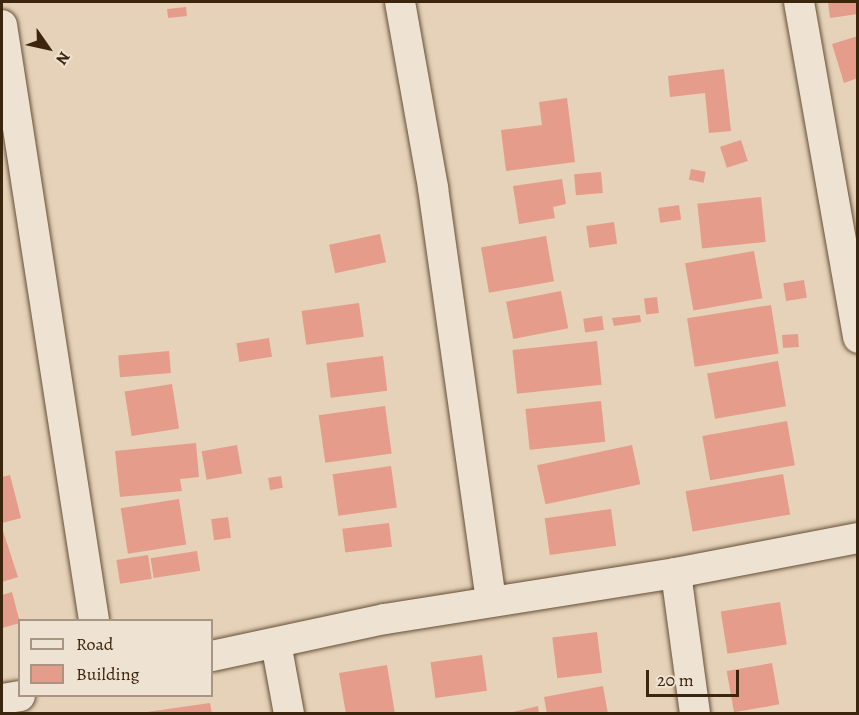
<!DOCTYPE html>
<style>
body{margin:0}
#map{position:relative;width:859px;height:715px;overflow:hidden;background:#e5d2b9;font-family:Alegreya,serif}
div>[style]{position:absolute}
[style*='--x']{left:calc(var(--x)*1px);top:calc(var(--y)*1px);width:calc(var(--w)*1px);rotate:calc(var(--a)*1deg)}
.building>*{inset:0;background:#e59c8a;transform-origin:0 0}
.roads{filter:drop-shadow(0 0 2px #665037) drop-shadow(0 0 2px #665037)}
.minor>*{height:30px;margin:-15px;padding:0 15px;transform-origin:15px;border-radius:15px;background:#eee2d2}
span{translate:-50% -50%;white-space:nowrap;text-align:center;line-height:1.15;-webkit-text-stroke:6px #eee2d2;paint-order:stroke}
.frame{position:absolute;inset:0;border:3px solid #3b250c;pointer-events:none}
.legend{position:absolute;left:18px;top:619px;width:195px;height:78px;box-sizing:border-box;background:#eee2d2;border:2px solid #a69683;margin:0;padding:8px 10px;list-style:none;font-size:18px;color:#3b250c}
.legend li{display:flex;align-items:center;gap:12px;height:30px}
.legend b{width:30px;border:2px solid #a69683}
.north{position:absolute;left:18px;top:18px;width:60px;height:60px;-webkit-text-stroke:4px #eee2d2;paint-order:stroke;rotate:124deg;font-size:16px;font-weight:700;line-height:24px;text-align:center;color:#3b250c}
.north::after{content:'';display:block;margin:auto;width:21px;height:27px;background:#3b250c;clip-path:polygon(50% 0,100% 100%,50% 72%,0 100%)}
.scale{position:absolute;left:646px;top:670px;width:93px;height:27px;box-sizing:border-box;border:3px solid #3b250c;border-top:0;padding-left:8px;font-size:18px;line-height:21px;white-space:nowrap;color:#3b250c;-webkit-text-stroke:4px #eee2d2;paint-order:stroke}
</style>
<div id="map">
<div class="building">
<div style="clip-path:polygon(828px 2px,858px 2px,858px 14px,830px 18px)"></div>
<div style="left:186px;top:7px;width:9px;height:19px;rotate:84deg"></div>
<div style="clip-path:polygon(858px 36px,858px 78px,844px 83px,832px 44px)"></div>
<div style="clip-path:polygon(724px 69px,731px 131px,709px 133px,705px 93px,670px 97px,668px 76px)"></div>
<div style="clip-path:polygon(567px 98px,575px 162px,506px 171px,501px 130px,542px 125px,539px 102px)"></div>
<div style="left:741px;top:140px;width:22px;height:22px;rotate:72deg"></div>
<div style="left:691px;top:169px;width:15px;height:11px;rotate:11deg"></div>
<div style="left:601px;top:172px;width:21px;height:27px;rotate:85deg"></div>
<div style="clip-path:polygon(562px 179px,566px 204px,553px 207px,555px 218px,519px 224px,513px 186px)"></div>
<div style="left:761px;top:197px;width:45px;height:64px;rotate:84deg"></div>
<div style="left:679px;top:205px;width:15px;height:21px;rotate:82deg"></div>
<div style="left:614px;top:222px;width:22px;height:28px;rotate:82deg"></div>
<div style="left:380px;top:234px;width:29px;height:52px;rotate:78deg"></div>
<div style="left:546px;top:236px;width:46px;height:66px;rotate:80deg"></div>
<div style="left:754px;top:251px;width:48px;height:70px;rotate:80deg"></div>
<div style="left:804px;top:280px;width:18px;height:21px;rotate:81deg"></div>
<div style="left:561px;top:291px;width:38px;height:56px;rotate:79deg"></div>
<div style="left:657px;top:297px;width:16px;height:13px;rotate:83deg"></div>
<div style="left:359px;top:303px;width:34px;height:58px;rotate:82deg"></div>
<div style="left:771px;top:305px;width:49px;height:85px;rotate:81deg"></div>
<div style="clip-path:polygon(640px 315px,641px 322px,614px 326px,612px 318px)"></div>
<div style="left:602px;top:316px;width:14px;height:19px;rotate:82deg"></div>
<div style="left:798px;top:334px;width:13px;height:16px;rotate:86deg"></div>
<div style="left:269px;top:338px;width:19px;height:33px;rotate:81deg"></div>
<div style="left:597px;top:341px;width:44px;height:85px;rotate:84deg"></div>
<div style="left:169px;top:351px;width:22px;height:51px;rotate:85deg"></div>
<div style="left:383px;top:356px;width:35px;height:57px;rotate:83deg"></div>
<div style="left:778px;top:361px;width:46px;height:72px;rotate:80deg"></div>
<div style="left:172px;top:384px;width:45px;height:48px;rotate:81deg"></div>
<div style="left:601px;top:401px;width:41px;height:76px;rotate:84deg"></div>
<div style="left:385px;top:406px;width:48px;height:67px;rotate:82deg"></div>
<div style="left:787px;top:421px;width:45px;height:86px;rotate:80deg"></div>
<div style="clip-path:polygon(196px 443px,199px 477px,180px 479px,182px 491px,120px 497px,115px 451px)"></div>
<div style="left:237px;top:445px;width:29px;height:36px;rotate:80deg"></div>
<div style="left:632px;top:445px;width:40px;height:97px;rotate:78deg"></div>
<div style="left:391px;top:466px;width:42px;height:59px;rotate:82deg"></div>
<div style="left:783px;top:474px;width:41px;height:99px;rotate:80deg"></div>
<div style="clip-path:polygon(10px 475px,21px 518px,2px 523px,2px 477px)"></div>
<div style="left:281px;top:476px;width:12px;height:13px;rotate:81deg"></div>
<div style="left:179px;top:499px;width:46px;height:59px;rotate:81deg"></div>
<div style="left:611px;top:509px;width:37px;height:67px;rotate:82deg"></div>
<div style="left:228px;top:517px;width:21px;height:17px;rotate:82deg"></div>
<div style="left:389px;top:523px;width:24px;height:47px;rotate:83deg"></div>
<div style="clip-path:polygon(3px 531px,18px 577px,2px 582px,2px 532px)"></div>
<div style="left:197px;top:551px;width:20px;height:47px;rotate:81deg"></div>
<div style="left:148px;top:555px;width:24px;height:32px;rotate:81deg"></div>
<div style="clip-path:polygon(12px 592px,20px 623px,2px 628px,2px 595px)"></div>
<div style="left:780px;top:602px;width:43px;height:60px;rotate:81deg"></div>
<div style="left:597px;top:632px;width:41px;height:45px;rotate:83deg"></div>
<div style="left:482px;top:655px;width:36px;height:52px;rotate:82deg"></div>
<div style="left:772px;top:663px;width:42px;height:46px;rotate:80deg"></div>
<div style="clip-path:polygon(387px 665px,395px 714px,346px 714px,339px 673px)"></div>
<div style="clip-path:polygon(603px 686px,608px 714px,547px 714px,544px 697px)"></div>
<div style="clip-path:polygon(210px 703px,212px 714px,147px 714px,147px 712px)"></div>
<div style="clip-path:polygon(538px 706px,539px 714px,509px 714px,509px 713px)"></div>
</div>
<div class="roads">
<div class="minor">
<div style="--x:400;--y:2;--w:189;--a:79.9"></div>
<div style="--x:433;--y:188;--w:416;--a:82"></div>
<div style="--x:799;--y:2;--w:341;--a:80"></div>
<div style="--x:2;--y:25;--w:602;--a:81.21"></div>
<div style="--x:676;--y:573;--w:142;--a:82.3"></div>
<div style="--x:276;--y:643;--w:72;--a:79.6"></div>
<div style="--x:212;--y:656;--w:177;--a:-12.1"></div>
<div style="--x:385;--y:619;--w:295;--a:-9"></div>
<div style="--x:676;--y:573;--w:185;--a:-10.9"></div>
<div style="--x:2;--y:699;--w:18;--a:-9"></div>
</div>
</div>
<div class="frame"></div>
<ul class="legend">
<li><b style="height:8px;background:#eee2d2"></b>Road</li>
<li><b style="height:16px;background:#e59c8a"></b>Building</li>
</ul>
<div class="north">N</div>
<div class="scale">20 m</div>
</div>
